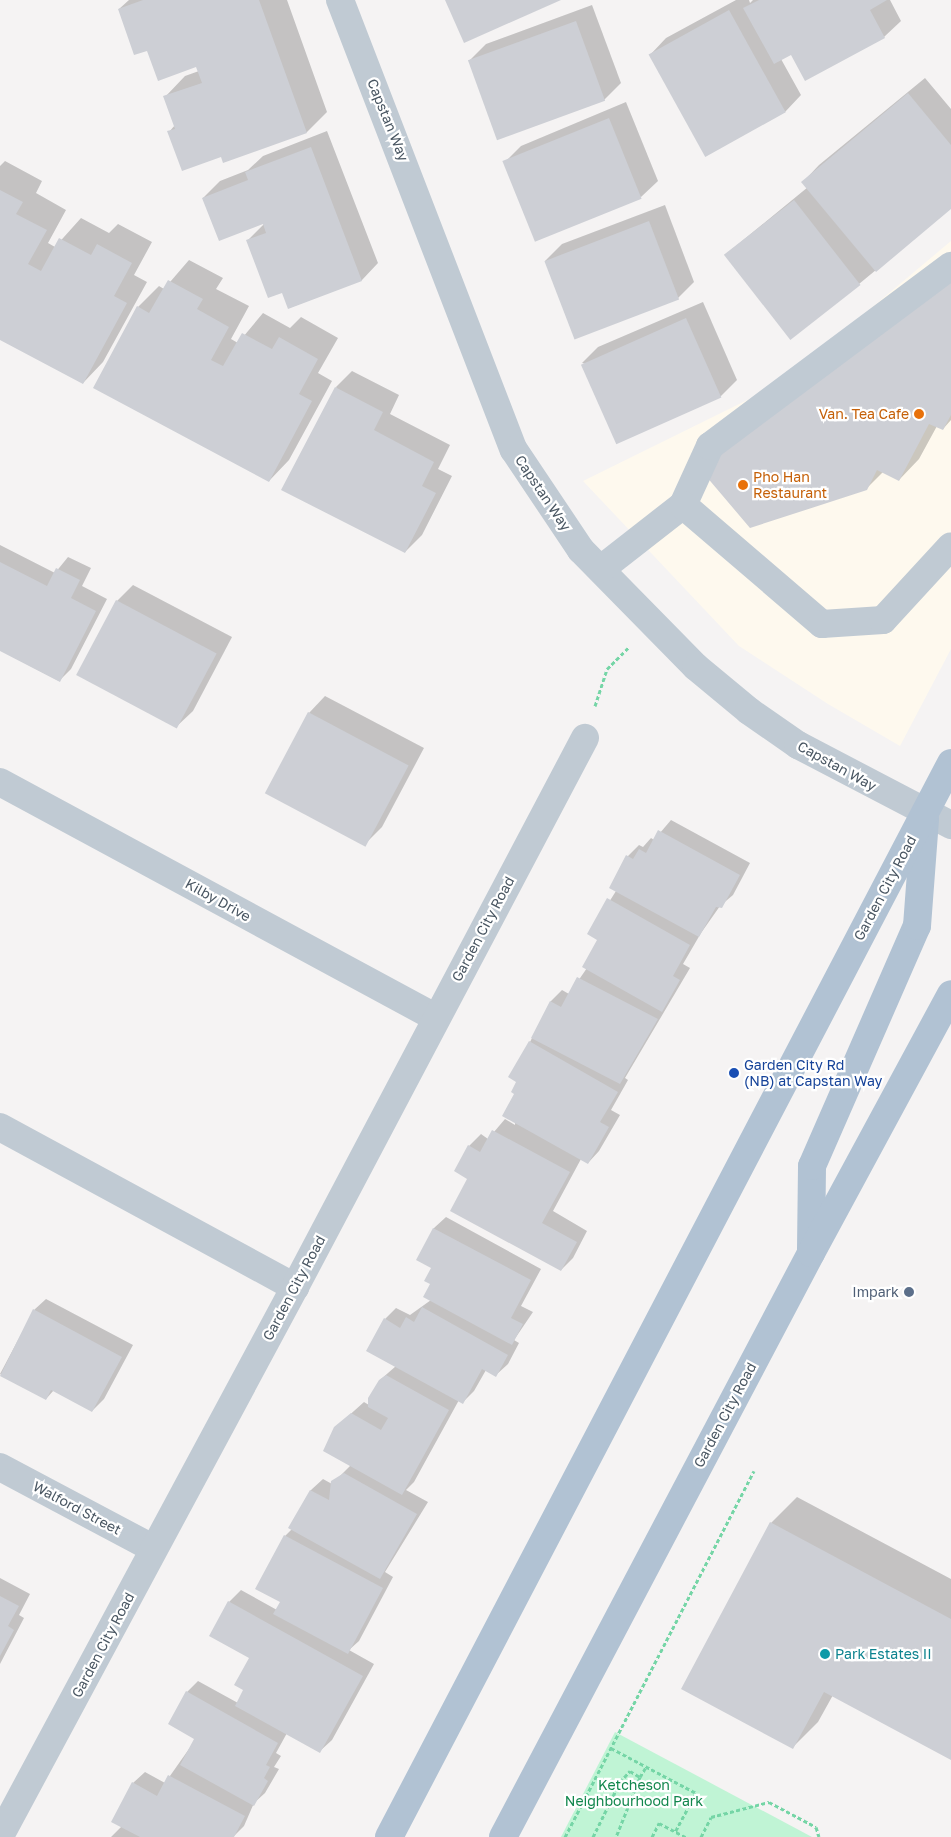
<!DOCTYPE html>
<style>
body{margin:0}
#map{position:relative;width:951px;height:1837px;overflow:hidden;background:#f5f3f3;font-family:"Golos Text",sans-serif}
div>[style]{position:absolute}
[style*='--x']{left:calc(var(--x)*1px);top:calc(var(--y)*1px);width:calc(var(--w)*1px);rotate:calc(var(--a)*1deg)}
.commercial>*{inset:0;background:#fef9ee}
.green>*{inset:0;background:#c0f4d5}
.shadow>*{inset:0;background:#0003}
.building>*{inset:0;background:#cdcfd5;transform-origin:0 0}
.path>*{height:3px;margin-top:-1.5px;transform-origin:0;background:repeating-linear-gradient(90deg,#75d5a6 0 4px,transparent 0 6.5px)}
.minor>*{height:28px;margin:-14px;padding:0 14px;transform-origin:14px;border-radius:14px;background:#c0cad3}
.major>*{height:28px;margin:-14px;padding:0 14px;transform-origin:14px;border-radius:14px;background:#b1c2d3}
.dots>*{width:14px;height:14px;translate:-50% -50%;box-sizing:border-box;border:2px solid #fff;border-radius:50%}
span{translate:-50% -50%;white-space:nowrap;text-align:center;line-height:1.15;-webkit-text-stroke:4.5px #fff;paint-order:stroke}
.street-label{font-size:14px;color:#495662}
.food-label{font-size:14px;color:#c56008}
.right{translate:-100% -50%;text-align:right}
.left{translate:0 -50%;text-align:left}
.transit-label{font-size:14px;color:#164399}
.service-label{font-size:14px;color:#4e5e75}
.culture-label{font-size:14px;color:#0d838f}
.park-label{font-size:14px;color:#11864c}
</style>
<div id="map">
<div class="commercial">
<div style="clip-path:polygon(951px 241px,951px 649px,900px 746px,828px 704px,739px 646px,583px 481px,782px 383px)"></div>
</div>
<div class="green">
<div style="clip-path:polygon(615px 1732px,812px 1837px,561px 1837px)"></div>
</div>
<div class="shadow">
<div style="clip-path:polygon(129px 0,287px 0,327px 112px,307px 132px,169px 132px,175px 125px,165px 97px,185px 76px,199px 71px,197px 65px,147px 49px,119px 9px)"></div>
<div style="clip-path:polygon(736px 0,749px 0,750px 3px,753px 0,890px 0,901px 21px,884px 37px,792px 53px,781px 59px,801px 95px,785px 112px,705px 155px,650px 55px,666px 38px)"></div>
<div style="clip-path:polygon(592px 5px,621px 83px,604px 100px,469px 61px,486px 44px)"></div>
<div style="clip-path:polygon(925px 78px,951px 109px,951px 208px,859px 284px,725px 255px,808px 187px,803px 182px,819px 165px)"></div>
<div style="clip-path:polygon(626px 102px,658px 181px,641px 197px,505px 162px,521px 146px)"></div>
<div style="clip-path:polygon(327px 131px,378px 263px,362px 280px,289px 308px,282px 291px,247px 241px,267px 221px,203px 198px,220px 181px,248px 170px,263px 156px)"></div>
<div style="clip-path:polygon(5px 161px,42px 181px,36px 193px,66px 210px,48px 243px,55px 247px,81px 218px,109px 233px,118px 224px,152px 242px,134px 275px,147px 282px,103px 362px,83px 383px,0 338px,0 166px)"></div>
<div style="clip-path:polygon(665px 205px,694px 282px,678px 298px,545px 261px,562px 244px)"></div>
<div style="clip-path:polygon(189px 260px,223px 278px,216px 289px,249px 306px,231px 339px,238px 343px,263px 313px,290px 328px,301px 317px,338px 338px,318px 373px,332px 381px,289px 460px,269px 481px,138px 307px,159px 286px,164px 289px)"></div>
<div style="clip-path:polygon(951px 276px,951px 420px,943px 429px,937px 426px,919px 459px,899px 480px,883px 472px,866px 489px)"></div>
<div style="clip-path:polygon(703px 302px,737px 380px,720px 397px,582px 363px,598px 347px)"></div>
<div style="clip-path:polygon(352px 371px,399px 395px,390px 414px,450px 445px,438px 469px,452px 476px,422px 535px,405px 552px,336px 387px)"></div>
<div style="clip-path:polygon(0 545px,55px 573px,68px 557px,91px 568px,82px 586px,107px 599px,71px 669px,59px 681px,0 650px)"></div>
<div style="clip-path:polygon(133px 585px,232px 637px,193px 711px,176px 727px,117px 601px)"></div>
<div style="clip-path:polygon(325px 696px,424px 748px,382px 827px,365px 844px,309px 713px)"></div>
<div style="clip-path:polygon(671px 820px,750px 863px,733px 895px,720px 906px,701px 933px,683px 964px,690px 968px,625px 1078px,628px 1080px,611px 1110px,620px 1115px,599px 1151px,588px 1163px,581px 1159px,553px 1211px,587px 1231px,573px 1258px,561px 1270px,469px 1178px,469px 1146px,481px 1134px,488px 1139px,505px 1119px,515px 1125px,516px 1093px,530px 1042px,551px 1001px,562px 990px,569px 994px,587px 968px,599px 939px,589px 934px,616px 891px,628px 856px,639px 845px,643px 847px,651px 838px,654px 840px)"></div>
<div style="clip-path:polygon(446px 1217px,541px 1269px,521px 1306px,533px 1312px,514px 1340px,519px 1343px,508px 1364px,496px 1375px,486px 1370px,474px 1391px,463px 1402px,459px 1400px,414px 1482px,406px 1490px,428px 1502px,385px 1572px,393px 1577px,359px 1641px,349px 1650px,374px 1664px,332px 1740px,320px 1751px,287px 1733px,276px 1753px,281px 1756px,274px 1767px,279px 1769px,265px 1793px,254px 1803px,244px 1826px,233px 1837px,111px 1837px,122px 1826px,133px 1783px,145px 1772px,165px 1783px,196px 1739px,187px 1692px,198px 1681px,238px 1703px,245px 1689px,251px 1657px,229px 1602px,241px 1590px,277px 1610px,281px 1601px,285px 1536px,292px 1529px,290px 1527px,311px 1490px,323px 1479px,332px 1484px,351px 1465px,335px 1428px,364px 1402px,369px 1405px,380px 1380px,396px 1366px,385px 1319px,396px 1308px,410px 1315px,431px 1300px,432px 1267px,418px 1259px,434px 1228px)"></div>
<div style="clip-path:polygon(46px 1299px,133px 1345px,104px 1399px,92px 1411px,54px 1390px,46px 1399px,0 1374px,34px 1310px)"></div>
<div style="clip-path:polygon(797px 1497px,951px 1579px,951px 1759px,833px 1695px,818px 1722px,792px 1748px,771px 1523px)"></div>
<div style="clip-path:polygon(0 1578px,30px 1594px,19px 1615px,24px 1618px,0 1664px)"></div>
</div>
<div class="building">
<div style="clip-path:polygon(143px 0,259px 0,307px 133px,223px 163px,221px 157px,182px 171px,167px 131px,175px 129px,163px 96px,202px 83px,196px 67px,158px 81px,147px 51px,134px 55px,118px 9px)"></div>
<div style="clip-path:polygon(445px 0,561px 0,464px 43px)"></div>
<div style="clip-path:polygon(759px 0,887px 0,870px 10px,885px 38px,805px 81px,791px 55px,774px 64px,743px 8px)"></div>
<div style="left:729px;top:10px;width:117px;height:92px;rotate:61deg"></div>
<div style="left:576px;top:21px;width:85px;height:115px;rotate:70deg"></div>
<div style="clip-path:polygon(908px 93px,951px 145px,951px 209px,876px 272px,801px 182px)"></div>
<div style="left:609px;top:118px;width:87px;height:115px;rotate:68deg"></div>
<div style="clip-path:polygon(311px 147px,362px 281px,288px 309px,282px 293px,268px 298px,246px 240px,266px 233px,263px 224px,219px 241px,202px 198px,248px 180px,245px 172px)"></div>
<div style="clip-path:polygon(0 190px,23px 202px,16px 214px,47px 230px,28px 264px,41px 271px,59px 238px,91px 255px,97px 244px,132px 263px,114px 296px,127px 303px,83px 384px,0 340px)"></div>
<div style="left:794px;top:200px;width:108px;height:89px;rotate:52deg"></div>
<div style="left:649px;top:221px;width:84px;height:112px;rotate:69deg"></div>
<div style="clip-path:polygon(168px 280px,203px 299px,197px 309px,229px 327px,211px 360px,223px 366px,242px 333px,272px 349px,279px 337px,318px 359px,299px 394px,312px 401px,269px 482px,93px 388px,137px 306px,149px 313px)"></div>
<div style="clip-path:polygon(951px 280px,951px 415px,943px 430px,929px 424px,899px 481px,877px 470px,867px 490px,750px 528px,700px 469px)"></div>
<div style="left:686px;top:318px;width:87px;height:115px;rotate:66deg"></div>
<div style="clip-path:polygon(335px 387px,383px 412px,374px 430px,434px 462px,422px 486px,436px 493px,405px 553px,281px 490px)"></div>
<div style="clip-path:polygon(0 562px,47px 586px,56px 568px,80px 580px,71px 598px,96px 611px,60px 682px,0 651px)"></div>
<div style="left:116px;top:600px;width:114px;height:85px;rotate:28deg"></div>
<div style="left:308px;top:712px;width:114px;height:92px;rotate:28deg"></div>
<div style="clip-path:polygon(658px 830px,740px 875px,722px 908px,716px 907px,699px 937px,609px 888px,626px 855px,633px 859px,639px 849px,646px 853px)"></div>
<div style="clip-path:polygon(607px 898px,690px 945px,673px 976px,680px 980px,662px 1012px,582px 967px,597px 940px,587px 934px)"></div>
<div style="clip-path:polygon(577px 977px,658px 1019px,620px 1084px,531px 1038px,550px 1001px,561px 1007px)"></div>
<div style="clip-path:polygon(529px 1041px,618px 1092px,600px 1122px,609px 1127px,588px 1164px,502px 1116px,514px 1094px,511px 1092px,516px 1082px,508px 1077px)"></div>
<div style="clip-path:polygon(492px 1130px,570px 1172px,542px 1223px,577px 1242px,561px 1271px,450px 1211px,467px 1179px,454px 1171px,468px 1145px,480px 1152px)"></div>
<div style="clip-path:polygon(433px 1228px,531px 1280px,511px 1318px,523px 1324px,512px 1345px,423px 1297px,430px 1284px,424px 1281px,431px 1268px,416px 1260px)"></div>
<div style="clip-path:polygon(422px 1307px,508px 1355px,496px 1377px,482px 1369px,463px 1404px,366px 1351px,384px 1318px,400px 1328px,406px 1317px,414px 1322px)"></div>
<div style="clip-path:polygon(33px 1309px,122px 1357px,92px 1412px,51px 1390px,46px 1400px,0 1376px)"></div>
<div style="clip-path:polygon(386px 1375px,449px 1410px,402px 1495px,323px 1451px,334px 1427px,351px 1413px,381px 1430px,388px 1418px,368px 1407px,368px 1398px,379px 1380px)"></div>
<div style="clip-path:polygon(344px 1473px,417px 1514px,380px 1579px,288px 1528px,310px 1490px,329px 1500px,331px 1481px)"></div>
<div style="clip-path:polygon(770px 1522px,951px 1619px,951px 1760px,824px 1692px,793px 1749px,681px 1689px)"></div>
<div style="clip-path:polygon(284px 1535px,383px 1588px,348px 1654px,273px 1614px,280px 1602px,255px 1589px)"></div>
<div style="clip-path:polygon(0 1596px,19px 1606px,8px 1626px,14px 1630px,0 1656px)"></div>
<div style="clip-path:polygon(228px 1601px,363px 1676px,320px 1753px,235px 1706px,243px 1690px,234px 1685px,249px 1658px,209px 1636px)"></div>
<div style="clip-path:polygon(186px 1691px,278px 1743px,266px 1765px,270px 1767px,264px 1778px,268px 1781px,254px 1806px,180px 1765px,194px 1739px,168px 1724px)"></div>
<div style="clip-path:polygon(168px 1775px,245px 1816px,234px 1837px,140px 1837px,111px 1822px,132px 1782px,157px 1796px)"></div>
</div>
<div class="path">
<div style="--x:595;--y:706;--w:39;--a:-72"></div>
<div style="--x:607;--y:669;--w:30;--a:-45"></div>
<div style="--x:611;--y:1748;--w:96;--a:27.9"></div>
<div style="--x:696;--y:1793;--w:44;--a:118.3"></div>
<div style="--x:640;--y:1777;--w:12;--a:-59"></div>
<div style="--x:565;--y:1837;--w:412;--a:-62.7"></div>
<div style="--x:593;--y:1837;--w:61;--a:-63.9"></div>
<div style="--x:620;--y:1782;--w:15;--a:-48"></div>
<div style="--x:630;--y:1771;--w:12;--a:31"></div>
<div style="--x:640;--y:1777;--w:65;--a:111.8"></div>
<div style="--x:652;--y:1837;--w:16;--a:-63"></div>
<div style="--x:659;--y:1823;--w:30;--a:28"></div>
<div style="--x:701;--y:1837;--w:22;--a:-63"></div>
<div style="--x:711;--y:1817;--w:60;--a:-14.5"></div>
<div style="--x:769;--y:1802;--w:53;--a:28"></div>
<div style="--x:816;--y:1827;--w:10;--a:73"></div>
</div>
<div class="minor">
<div style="--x:340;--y:0;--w:482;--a:68.9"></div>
<div style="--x:514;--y:450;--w:120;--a:56.2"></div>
<div style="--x:581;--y:550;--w:164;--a:45.5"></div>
<div style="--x:696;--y:667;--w:69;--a:39.7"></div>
<div style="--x:749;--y:711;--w:60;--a:34.8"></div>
<div style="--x:798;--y:745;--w:173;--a:27.6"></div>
<div style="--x:683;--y:505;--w:65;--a:-65.4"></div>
<div style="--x:710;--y:446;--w:301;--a:-36.8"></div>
<div style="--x:601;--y:569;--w:104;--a:-38"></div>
<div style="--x:683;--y:505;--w:183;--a:40.6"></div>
<div style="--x:822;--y:624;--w:61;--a:-3.8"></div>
<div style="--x:883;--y:620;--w:100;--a:-47.4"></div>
<div style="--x:0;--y:782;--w:496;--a:28.4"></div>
<div style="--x:0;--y:1127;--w:336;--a:28.5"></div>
<div style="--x:0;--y:1467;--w:174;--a:28"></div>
<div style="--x:0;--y:1836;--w:623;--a:-61.75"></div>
<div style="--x:295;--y:1287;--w:621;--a:-62.16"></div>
</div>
<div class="major">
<div style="--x:811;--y:1249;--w:83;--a:-89.3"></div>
<div style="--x:812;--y:1166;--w:262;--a:-66.4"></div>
<div style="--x:917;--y:926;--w:107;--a:-85.7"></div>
<div style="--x:389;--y:1837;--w:1212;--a:-62.38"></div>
<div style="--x:503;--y:1837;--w:660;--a:-62.19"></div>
<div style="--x:811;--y:1253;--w:294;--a:-61.6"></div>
</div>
<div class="dots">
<div style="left:919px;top:414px;background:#e8710a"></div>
<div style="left:743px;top:485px;background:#e8710a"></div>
<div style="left:734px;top:1073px;background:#1a4fb4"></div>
<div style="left:909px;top:1292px;background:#5c6f8a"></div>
<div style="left:825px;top:1654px;background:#0f9aa8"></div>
</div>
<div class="street-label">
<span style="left:388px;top:120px;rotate:68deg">Capstan Way</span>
<span style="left:543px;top:493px;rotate:56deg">Capstan Way</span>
<span style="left:837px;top:766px;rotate:29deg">Capstan Way</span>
<span style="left:885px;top:888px;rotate:-62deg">Garden City Road</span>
<span style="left:218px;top:900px;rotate:29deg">Kilby Drive</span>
<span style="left:483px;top:929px;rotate:-62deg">Garden City Road</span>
<span style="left:294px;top:1288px;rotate:-62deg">Garden City Road</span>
<span style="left:725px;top:1415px;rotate:-62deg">Garden City Road</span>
<span style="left:77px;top:1508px;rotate:28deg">Walford Street</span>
<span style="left:103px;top:1645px;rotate:-62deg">Garden City Road</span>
</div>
<div class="food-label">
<span class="right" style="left:909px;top:414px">Van. Tea Cafe</span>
<span class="left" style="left:753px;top:485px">Pho Han<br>Restaurant</span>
</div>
<div class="transit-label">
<span class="left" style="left:744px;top:1073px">Garden City Rd<br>(NB) at Capstan Way</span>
</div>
<div class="service-label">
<span class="right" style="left:899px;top:1292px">Impark</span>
</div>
<div class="culture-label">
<span class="left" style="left:835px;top:1654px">Park Estates II</span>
</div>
<div class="park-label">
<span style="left:634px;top:1793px">Ketcheson<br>Neighbourhood Park</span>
</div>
</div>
